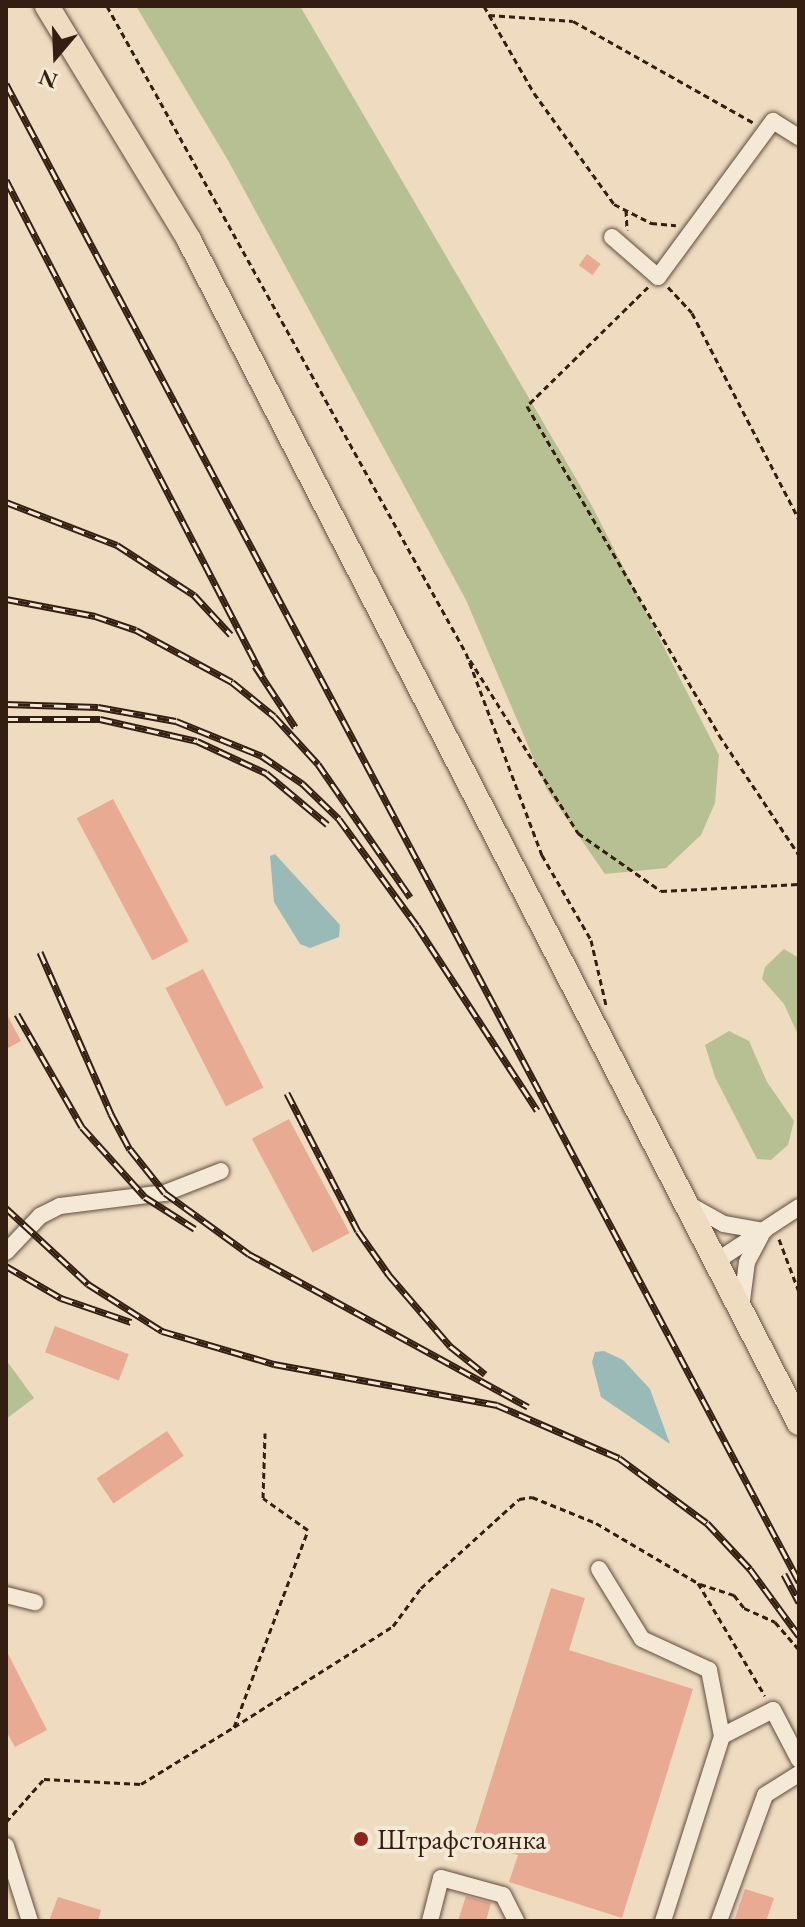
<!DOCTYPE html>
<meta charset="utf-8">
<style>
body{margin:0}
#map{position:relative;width:805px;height:1927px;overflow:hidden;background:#eedbc0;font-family:"EB Garamond",serif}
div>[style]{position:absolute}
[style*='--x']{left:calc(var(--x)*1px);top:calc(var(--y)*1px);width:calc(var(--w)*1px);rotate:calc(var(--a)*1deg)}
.green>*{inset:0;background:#b7c093}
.water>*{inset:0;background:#9abab8}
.building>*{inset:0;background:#e8aa92;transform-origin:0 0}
.path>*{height:3px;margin-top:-1.5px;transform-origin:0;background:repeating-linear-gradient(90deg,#341d11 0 6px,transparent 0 10px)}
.roads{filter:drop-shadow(0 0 2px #624c3d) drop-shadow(0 0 2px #624c3d)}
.minor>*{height:16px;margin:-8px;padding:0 8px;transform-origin:8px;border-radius:8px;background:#f4e8d6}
.highway>*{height:24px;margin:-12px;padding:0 12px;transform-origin:12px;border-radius:12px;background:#eedbc0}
.rail>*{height:7px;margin-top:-3.5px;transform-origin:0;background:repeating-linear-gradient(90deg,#f4e8d6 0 12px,#341d11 0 24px);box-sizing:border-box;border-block:2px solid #341d11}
.dots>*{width:22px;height:22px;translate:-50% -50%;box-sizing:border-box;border:4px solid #f4e8d6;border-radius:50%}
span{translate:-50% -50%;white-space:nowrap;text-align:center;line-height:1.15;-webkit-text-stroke:8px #f4e8d6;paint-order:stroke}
.poi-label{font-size:28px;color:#341d11}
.left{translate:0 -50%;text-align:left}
.frame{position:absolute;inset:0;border:8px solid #341d11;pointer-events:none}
.north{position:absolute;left:16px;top:16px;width:80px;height:80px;-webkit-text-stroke:6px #f4e8d6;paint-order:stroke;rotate:199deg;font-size:22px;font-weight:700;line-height:32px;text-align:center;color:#341d11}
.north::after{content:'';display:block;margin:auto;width:28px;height:36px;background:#341d11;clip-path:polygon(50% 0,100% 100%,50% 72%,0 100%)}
</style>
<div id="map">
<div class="green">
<div style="clip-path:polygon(136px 6px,300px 6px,592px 506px,719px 755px,715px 803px,701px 835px,666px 868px,605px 874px,547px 790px,466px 600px,229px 162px)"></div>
<div style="clip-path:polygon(784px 949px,799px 958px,799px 1037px,784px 1004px,762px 979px,765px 967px)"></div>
<div style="clip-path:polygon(729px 1031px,749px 1041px,767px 1082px,794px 1121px,788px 1145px,771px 1160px,757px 1159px,715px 1077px,705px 1045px)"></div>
<div style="clip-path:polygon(6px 1360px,34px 1398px,6px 1419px)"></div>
</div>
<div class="water">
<div style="clip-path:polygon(275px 854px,340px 925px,339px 937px,310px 948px,300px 944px,274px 902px,270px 856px)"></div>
<div style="clip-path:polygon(604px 1351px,623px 1360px,650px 1389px,670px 1444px,601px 1397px,592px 1362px,595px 1352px)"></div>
</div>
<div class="building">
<div style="left:587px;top:254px;width:17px;height:14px;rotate:36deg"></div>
<div style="left:113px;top:799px;width:161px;height:41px;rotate:62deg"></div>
<div style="left:203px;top:969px;width:133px;height:42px;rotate:63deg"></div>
<div style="clip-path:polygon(6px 1013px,21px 1041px,6px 1049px)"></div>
<div style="left:289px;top:1119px;width:129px;height:42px;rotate:62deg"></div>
<div style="left:55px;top:1326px;width:79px;height:28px;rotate:21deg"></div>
<div style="left:167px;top:1431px;width:30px;height:85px;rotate:56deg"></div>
<div style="clip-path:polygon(551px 1588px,585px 1598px,569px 1650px,693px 1689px,622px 1918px,509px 1882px,518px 1855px,472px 1841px)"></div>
<div style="clip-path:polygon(6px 1650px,47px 1730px,15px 1747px,6px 1731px)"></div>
<div style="clip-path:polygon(745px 1889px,774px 1898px,766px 1921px,734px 1921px)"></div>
<div style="clip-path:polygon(466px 1896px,491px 1903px,486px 1921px,458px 1921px)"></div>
<div style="clip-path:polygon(58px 1897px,101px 1910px,98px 1921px,49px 1921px)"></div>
</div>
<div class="path">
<div style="--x:107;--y:6;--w:740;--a:60.98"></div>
<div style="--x:466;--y:653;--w:216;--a:69.4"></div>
<div style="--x:542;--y:855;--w:98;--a:60"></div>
<div style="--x:591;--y:940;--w:67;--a:77"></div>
<div style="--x:484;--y:6;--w:100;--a:60.1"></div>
<div style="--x:534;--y:93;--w:137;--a:54.2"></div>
<div style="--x:614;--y:204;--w:42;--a:27.2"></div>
<div style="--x:651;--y:223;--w:25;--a:5"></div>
<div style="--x:489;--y:15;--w:84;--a:4.1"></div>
<div style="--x:573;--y:21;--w:208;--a:29.4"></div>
<div style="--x:626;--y:210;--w:20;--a:87"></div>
<div style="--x:648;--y:287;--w:170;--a:135.5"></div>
<div style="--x:527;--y:406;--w:381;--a:59.7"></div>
<div style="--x:719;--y:735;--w:144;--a:56.3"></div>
<div style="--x:668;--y:287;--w:35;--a:47"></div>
<div style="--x:692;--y:313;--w:232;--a:62.6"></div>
<div style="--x:470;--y:660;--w:204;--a:58"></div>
<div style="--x:578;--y:833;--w:101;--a:34.9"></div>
<div style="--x:661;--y:891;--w:138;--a:-2.9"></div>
<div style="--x:779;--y:1239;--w:57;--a:69.3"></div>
<div style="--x:700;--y:1584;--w:36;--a:18"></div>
<div style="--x:734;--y:1595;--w:16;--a:52"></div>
<div style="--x:744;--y:1608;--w:34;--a:24"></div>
<div style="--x:775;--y:1622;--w:37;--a:49"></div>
<div style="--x:234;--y:1727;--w:188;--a:-32.4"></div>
<div style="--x:393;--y:1626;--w:47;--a:-53.6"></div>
<div style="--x:421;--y:1588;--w:132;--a:-42.2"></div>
<div style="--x:519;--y:1499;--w:13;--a:-9"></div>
<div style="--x:532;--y:1497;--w:69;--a:22.1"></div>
<div style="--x:596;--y:1523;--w:118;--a:30.5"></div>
<div style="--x:698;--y:1583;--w:131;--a:59.3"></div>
<div style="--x:6;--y:1822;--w:57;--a:-48.5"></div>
<div style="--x:44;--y:1779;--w:97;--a:3"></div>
<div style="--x:141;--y:1784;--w:109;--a:-31.5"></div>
<div style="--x:234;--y:1727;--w:210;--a:-69.4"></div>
<div style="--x:308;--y:1530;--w:55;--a:-144.6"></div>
<div style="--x:263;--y:1498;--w:65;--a:-88.2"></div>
</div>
<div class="roads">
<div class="minor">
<div style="--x:612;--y:237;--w:61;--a:41"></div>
<div style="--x:658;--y:277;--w:194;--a:-53.6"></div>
<div style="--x:773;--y:121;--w:31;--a:32"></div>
<div style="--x:688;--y:1204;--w:41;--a:29.1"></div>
<div style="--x:724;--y:1224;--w:41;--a:9.9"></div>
<div style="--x:6;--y:1252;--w:50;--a:-46.6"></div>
<div style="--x:40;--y:1216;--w:22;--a:-27"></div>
<div style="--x:60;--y:1206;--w:106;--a:-7.1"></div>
<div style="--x:165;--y:1193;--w:60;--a:-21.4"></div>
<div style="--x:715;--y:1262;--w:100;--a:-33.2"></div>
<div style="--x:741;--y:1308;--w:46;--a:-82.6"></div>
<div style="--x:747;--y:1262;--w:30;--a:-62"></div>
<div style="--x:599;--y:1569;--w:82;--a:58.4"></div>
<div style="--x:642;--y:1639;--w:74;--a:24.8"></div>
<div style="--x:709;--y:1670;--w:67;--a:78.9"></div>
<div style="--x:6;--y:1595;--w:30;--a:14"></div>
<div style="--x:6;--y:1846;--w:79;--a:72.3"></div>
<div style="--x:430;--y:1921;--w:44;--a:-75.7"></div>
<div style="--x:441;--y:1878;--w:64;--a:15.3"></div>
<div style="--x:503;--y:1895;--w:29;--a:63"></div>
<div style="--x:663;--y:1921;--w:194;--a:-72.3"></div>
<div style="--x:722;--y:1736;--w:57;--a:-27"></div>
<div style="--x:773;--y:1710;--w:56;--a:62.5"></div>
<div style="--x:719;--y:1921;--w:134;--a:-69.9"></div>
<div style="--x:765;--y:1795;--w:40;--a:-32"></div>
</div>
<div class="highway">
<div style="--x:47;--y:6;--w:274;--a:58.7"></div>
<div style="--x:189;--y:240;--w:1331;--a:62.72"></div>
</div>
</div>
<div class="rail">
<div style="--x:6;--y:84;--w:1695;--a:62.1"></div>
<div style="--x:6;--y:180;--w:557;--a:62.65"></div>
<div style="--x:6;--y:502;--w:119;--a:21.2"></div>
<div style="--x:117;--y:545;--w:92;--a:33"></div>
<div style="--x:194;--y:595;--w:54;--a:47.2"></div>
<div style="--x:6;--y:599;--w:91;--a:10.8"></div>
<div style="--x:95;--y:616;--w:43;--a:18.9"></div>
<div style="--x:136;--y:630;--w:109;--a:28.4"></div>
<div style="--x:232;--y:682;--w:54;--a:39"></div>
<div style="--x:274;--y:716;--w:65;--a:47.5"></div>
<div style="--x:318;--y:764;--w:162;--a:55.3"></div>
<div style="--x:255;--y:666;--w:73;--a:56.7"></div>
<div style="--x:6;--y:704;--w:92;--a:1.9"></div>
<div style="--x:98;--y:707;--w:79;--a:10.2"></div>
<div style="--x:176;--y:721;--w:93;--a:22.1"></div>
<div style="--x:262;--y:756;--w:50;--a:34.3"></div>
<div style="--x:303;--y:784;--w:50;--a:44.2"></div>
<div style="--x:339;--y:819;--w:132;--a:53.9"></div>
<div style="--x:417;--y:926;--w:220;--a:56.9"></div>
<div style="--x:6;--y:719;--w:94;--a:0"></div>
<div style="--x:100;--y:719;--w:99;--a:12.8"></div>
<div style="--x:197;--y:741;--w:76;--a:24.9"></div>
<div style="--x:266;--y:773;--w:80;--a:39.9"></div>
<div style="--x:40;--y:952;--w:177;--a:66.3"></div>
<div style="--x:111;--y:1114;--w:40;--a:62"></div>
<div style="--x:130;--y:1149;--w:56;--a:51.5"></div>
<div style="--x:165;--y:1193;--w:104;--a:36"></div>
<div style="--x:249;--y:1254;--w:318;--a:28.7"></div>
<div style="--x:17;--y:1014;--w:130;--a:60.1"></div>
<div style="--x:82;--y:1127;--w:94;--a:48"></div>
<div style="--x:145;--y:1197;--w:59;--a:32.6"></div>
<div style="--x:287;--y:1093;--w:155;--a:62.8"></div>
<div style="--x:358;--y:1231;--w:54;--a:54.8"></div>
<div style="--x:389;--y:1275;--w:94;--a:49.3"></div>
<div style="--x:450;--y:1346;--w:45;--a:38.7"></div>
<div style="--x:6;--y:1208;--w:112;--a:42.8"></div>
<div style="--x:88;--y:1284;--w:88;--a:32.4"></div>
<div style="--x:162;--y:1331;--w:117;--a:16.4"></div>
<div style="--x:274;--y:1364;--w:227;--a:10.4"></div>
<div style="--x:497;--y:1405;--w:133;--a:23.5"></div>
<div style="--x:619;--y:1458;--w:109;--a:36.5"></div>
<div style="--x:707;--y:1523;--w:63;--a:46.9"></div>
<div style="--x:750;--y:1569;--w:83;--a:53.8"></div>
<div style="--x:6;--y:1266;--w:64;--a:30.2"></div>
<div style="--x:61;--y:1298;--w:74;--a:18.9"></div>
<div style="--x:784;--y:1574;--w:32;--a:62"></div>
</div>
<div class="dots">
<div style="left:361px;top:1839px;background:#8f2418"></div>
</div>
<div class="poi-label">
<span class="left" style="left:377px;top:1839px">Штрафстоянка</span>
</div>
<div class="frame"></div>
<div class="north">N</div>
</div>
